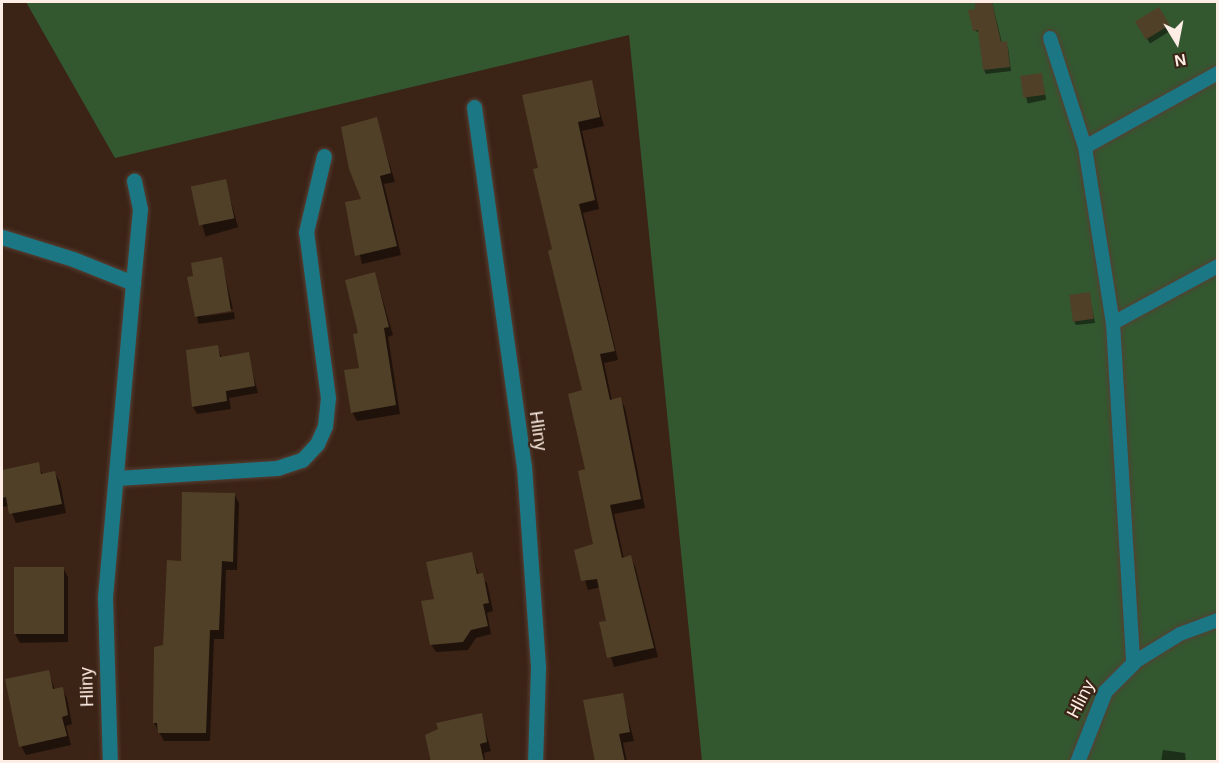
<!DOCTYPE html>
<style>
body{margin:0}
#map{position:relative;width:1219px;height:763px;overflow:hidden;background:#3b2316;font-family:Helvetica,sans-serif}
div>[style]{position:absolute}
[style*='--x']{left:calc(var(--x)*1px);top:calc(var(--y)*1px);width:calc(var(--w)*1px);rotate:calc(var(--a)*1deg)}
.green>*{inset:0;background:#335830}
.shadow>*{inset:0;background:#0007;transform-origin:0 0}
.building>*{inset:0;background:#504028;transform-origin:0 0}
.roads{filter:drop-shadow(0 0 2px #563f33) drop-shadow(0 0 2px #563f33)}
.lane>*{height:14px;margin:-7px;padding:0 7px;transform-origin:7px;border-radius:7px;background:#1c7785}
.street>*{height:15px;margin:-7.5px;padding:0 7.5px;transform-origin:7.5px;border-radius:7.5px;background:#1c7785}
span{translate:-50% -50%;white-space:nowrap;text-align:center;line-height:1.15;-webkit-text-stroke:4.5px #3b2316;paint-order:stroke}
.street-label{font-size:18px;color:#feede5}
.frame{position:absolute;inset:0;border:3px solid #feede5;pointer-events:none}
.north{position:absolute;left:1147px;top:12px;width:60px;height:60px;-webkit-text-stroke:4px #3b2316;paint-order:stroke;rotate:170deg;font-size:16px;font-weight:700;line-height:24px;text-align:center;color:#feede5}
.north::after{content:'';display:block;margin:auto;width:21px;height:27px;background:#feede5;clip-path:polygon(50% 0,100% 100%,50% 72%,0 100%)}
</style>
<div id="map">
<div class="green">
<div style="clip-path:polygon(26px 2px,1217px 2px,1217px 761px,702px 761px,629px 35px,115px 158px)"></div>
</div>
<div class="shadow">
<div style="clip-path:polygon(976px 2px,992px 2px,1002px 43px,1008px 47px,1011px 71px,986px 74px,984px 70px,980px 33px,974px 30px)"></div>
<div style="left:1158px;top:9px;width:25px;height:25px;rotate:58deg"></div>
<div style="left:1041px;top:75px;width:25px;height:19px;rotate:78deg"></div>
<div style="clip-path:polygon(591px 82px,604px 126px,582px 131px,599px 209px,583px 213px,618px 360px,604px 363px,612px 401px,620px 399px,625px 408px,645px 508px,614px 514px,624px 559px,630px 557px,635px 566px,658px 657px,614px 667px,601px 623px,608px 622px,601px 587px,588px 590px,576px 551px,595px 545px,584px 391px,540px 169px)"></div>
<div style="clip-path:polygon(376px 119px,395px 182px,384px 184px,401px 255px,362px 264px,347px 203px,364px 200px)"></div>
<div style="left:225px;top:181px;width:48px;height:34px;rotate:74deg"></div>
<div style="clip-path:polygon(221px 259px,233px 309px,197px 318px,196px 317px)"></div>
<div style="clip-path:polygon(375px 274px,393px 335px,388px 337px,400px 414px,357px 421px,352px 412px,360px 369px,360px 334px)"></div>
<div style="clip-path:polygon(1089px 293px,1095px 323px,1076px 325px,1074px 321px)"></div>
<div style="left:234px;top:312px;width:7px;height:37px;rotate:82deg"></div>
<div style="clip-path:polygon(217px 347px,222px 358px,248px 354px,258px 393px,229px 398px,231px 409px,197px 414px,193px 407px)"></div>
<div style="clip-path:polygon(38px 464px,43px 475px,55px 473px,60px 482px,66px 513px,16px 523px,9px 506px,2px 507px,2px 471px)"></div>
<div style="clip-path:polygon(234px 494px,239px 503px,237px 570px,226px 570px,224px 639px,214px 639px,210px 741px,164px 741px,154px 723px,182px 562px)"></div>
<div style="clip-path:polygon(472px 554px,479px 576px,487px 583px,493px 611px,487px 613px,491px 634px,476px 638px,468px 650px,436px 652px,431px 644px,435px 600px)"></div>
<div style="clip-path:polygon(63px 568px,68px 577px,68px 642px,20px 643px,15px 634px)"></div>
<div style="clip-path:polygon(48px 671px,55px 690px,62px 689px,67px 698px,72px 724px,66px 726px,71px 745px,26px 755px,21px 746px)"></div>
<div style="clip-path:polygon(622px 695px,634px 741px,623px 743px,627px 762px,597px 762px)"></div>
<div style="clip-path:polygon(481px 715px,491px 751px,484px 753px,485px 762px,432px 762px)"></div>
<div style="clip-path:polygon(1163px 750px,1185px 753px,1186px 762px,1161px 762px)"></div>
</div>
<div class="building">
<div style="clip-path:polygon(975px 2px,992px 2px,1001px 42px,1007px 41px,1010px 67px,983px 70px,978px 30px,973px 31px,968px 10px,975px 9px)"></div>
<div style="left:1159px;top:7px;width:21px;height:28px;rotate:59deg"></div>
<div style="left:1042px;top:73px;width:22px;height:22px;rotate:82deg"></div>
<div style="clip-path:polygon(592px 80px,600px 117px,578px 122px,595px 200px,579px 204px,615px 351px,600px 354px,610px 400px,621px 397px,641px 499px,610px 505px,622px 558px,631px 555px,654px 648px,607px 658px,599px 622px,606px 621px,597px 579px,581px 581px,574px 550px,593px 544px,578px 471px,585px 469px,568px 394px,582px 390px,548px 251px,552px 249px,533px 169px,538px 168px,522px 95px)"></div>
<div style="clip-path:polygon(377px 117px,391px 173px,380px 176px,397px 246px,355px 256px,345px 202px,361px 199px,349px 169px,341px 127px)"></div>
<div style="left:226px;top:179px;width:40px;height:36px;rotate:78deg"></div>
<div style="clip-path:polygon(222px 257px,231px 311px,195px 317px,187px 277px,193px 276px,191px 263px)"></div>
<div style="clip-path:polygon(375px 272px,389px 327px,384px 328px,396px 405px,351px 413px,344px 370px,359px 368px,353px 334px,358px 333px,345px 280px)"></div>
<div style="left:1090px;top:292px;width:27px;height:21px;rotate:82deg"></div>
<div style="clip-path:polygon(218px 345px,220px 357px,249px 352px,255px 386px,226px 391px,227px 401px,192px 407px,186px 350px)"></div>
<div style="clip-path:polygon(39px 462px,41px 474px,55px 471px,62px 504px,9px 514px,6px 497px,2px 498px,2px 470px)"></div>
<div style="clip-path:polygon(182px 492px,235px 493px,233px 562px,222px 561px,219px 630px,210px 630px,206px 733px,158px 733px,157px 723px,153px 723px,154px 647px,163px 645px,167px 560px,181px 561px)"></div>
<div style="clip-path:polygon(472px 552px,477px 574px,483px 573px,489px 603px,483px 604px,488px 626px,471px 630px,463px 642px,430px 645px,421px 601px,434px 599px,426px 562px)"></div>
<div style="left:14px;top:567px;width:50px;height:67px"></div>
<div style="clip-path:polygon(49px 670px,53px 689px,63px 687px,68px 715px,62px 717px,67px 736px,19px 747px,5px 679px)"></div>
<div style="clip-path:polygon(623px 693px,630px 732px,619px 734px,625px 762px,595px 762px,583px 700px)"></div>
<div style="clip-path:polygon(482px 713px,487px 742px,480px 744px,484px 762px,431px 762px,425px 735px,438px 729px,436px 723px)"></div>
</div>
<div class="roads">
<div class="lane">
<div style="--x:1050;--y:38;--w:114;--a:72.2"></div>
<div style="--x:1085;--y:147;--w:178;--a:81"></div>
<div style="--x:1113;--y:323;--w:341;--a:86.6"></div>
<div style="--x:1133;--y:663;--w:55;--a:-31.7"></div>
<div style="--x:1180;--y:634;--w:40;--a:-20.2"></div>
<div style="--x:1085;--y:147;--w:152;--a:-29.1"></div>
<div style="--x:1113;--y:323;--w:119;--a:-28.5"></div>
</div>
<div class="street">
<div style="--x:474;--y:107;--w:362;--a:82.1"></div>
<div style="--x:524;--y:466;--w:202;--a:86"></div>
<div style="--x:538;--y:668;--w:94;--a:91.8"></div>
<div style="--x:2;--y:237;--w:74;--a:17.2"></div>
<div style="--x:73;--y:259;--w:65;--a:21.8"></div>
<div style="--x:133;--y:283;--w:316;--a:95.1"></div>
<div style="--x:105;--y:598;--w:164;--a:88.3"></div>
<div style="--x:133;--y:283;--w:74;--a:-84.6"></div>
<div style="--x:140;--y:209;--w:29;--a:-102"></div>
<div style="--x:117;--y:478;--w:160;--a:-3.6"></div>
<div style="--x:277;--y:468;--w:26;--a:-18"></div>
<div style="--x:302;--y:460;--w:22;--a:-47"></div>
<div style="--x:317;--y:444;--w:20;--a:-66"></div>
<div style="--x:325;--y:426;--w:28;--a:-84"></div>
<div style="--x:328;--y:398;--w:167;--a:-97.5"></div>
<div style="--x:306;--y:232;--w:78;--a:-76.7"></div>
<div style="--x:1077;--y:762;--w:76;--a:-68.5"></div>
<div style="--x:1105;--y:691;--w:40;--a:-45"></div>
</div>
</div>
<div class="street-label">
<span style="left:538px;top:431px;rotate:82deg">Hliny</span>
<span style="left:87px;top:687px;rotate:-92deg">Hliny</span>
<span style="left:1081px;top:699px;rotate:-63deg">Hliny</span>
</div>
<div class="frame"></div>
<div class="north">N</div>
</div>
